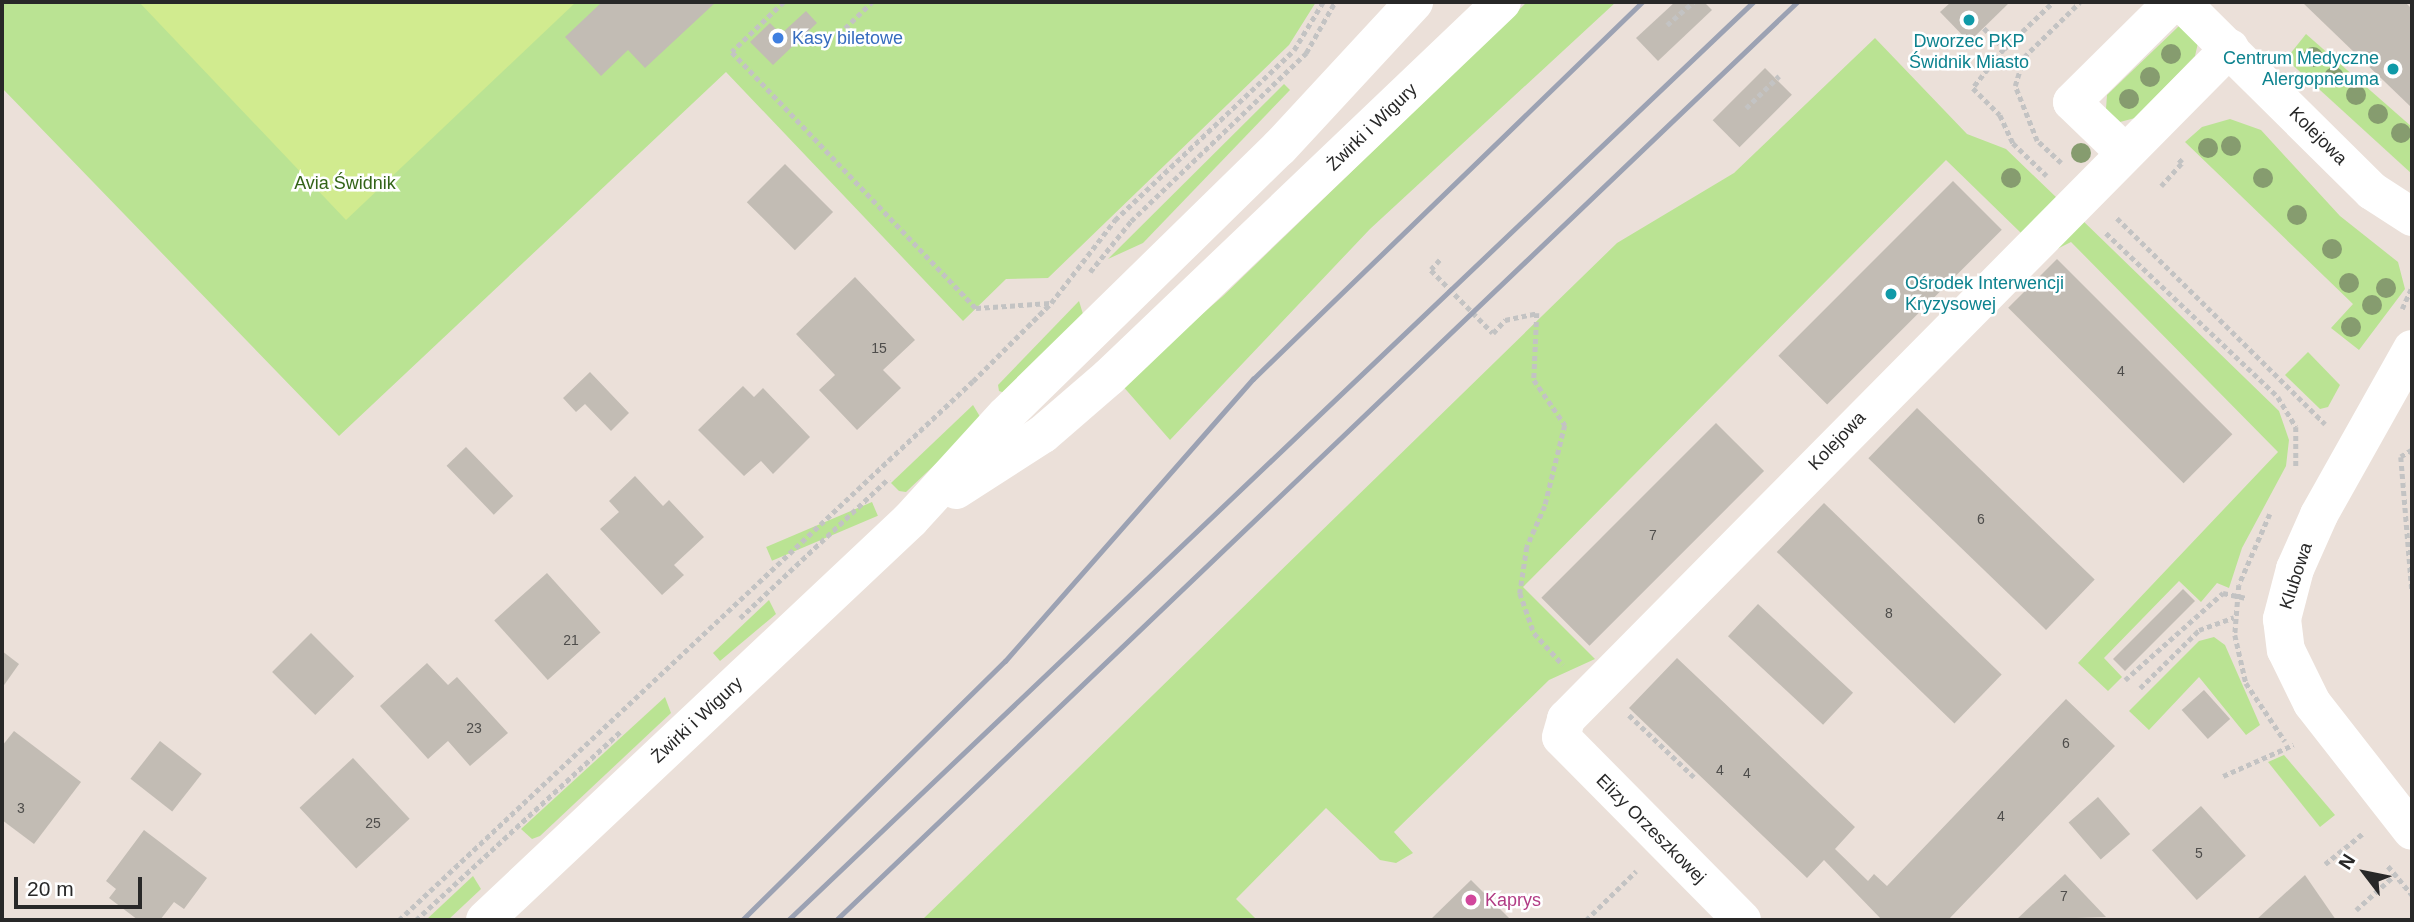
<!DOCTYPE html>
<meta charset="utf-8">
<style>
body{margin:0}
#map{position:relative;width:2414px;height:922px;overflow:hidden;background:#ebe0d9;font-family:Arial,sans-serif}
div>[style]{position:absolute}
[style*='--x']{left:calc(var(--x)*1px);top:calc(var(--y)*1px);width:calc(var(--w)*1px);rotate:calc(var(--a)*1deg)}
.green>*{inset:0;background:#bae393;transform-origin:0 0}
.pitch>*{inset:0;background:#d1eb8f}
.building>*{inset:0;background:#c2bcb4;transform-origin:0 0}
.path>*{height:4.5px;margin-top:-2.25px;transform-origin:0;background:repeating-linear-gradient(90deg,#c3c3c3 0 5px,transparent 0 8.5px)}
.street>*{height:38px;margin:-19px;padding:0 19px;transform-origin:19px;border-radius:19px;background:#fff}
.secondary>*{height:38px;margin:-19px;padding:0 19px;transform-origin:19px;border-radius:19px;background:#fff}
.rail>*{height:5px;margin:-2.5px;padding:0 2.5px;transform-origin:2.5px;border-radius:2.5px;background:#9ca2b3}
.trees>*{width:20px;height:20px;margin:-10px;border-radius:50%;background:#869c6f}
.dots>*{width:19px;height:19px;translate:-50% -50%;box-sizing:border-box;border:4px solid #fff;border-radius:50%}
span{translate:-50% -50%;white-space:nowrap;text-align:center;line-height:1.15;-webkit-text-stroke:5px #fff;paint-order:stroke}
.number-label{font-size:14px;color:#4e4d4b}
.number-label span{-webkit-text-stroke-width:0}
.shop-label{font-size:18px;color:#366cbe}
.left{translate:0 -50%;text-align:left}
.culture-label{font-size:18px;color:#0d838f}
.right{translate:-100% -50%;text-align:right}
.street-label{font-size:18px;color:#282828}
.park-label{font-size:18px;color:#336418}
.hotel-label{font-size:18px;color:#b23c85}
.frame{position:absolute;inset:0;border:4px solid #282828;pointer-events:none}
.north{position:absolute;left:2330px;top:838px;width:70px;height:70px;-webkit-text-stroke:5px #fff;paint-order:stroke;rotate:302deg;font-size:19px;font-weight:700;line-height:28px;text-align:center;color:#282828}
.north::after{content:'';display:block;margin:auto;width:24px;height:32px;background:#282828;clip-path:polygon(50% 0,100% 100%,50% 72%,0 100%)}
.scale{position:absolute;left:14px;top:877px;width:128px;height:32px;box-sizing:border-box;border:4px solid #282828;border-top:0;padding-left:9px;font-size:21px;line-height:24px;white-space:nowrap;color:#282828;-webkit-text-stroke:5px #fff;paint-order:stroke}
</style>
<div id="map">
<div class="green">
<div style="clip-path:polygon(2px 2px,1316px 2px,1289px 45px,1048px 278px,1006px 279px,963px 321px,726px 72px,339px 436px,2px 88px)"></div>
<div style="clip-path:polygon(1527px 2px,1616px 2px,1370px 229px,1170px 440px,1121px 384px,1223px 296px)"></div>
<div style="clip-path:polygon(2179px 26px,2198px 43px,2195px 56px,2135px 118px,2120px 122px,2106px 109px,2107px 95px)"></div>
<div style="clip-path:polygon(2306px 34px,2412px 127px,2412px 174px,2286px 59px)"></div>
<div style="clip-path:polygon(1875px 38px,1967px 134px,2006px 149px,2057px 198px,2021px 233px,1946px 160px,1523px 587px,1595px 659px,1549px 680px,1394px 832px,1413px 853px,1396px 863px,1380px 860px,1326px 808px,1236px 899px,1257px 920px,922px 920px,1617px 243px,1734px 173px)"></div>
<div style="clip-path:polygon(1284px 84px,1290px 90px,1143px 243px,1108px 259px)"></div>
<div style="clip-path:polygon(2230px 119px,2261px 130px,2340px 216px,2398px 262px,2405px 289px,2359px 350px,2331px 328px,2353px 304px,2185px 142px,2202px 127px)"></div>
<div style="clip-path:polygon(2079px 217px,2279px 411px,2289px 440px,2286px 466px,2242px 548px,2229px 588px,2217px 583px,2201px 602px,2179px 581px,2104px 658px,2122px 677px,2108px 691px,2078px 663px,2278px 452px,2071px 242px,2053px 251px)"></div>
<div style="clip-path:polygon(1079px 301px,1083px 314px,1008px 394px,999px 391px,998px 385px)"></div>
<div style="clip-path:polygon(2308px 352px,2340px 385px,2328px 407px,2320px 409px,2285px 375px)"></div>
<div style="clip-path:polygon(973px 405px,982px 420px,906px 492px,899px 491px,891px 483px)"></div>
<div style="left:872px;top:502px;width:15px;height:115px;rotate:67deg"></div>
<div style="clip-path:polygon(769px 600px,776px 614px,720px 661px,713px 653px)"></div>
<div style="clip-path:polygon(2214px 637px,2225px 645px,2260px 725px,2246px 735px,2199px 677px,2149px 730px,2129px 711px,2199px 641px)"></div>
<div style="clip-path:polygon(665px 697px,671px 713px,540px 836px,532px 839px,521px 829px)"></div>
<div style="clip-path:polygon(2284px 755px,2335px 815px,2320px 827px,2268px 762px)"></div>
<div style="clip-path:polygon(473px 876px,481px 889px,448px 920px,426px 920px)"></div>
</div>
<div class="pitch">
<div style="clip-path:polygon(139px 2px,576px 2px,346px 220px)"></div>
</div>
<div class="building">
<div style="clip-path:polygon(602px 2px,716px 2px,645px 68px,628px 50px,601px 76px,565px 37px)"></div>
<div style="clip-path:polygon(1675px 2px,1704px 2px,1712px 10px,1658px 61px,1636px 38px)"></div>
<div style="clip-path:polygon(1951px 2px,2010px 2px,1969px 42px,1940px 12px)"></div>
<div style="clip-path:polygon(2302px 2px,2405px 2px,2412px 9px,2412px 108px)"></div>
<div style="clip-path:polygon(806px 11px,817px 23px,773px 65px,750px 42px,770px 23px,781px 34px)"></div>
<div style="left:1765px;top:68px;width:38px;height:74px;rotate:45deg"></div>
<div style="left:785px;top:164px;width:68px;height:54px;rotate:45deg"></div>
<div style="left:1953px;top:181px;width:69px;height:247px;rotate:45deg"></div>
<div style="left:2057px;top:259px;width:248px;height:69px;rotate:45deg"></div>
<div style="clip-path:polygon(855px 277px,915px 340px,883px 370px,901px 388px,857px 430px,819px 390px,835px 375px,796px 334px)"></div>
<div style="clip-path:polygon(590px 372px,629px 413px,611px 431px,585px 404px,576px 412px,563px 398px)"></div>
<div style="clip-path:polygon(743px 386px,754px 397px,763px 388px,810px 437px,773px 474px,761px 461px,744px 476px,698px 430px)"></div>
<div style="left:1917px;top:408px;width:247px;height:70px;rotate:44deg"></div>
<div style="left:1716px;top:423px;width:68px;height:247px;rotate:45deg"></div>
<div style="left:466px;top:447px;width:68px;height:27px;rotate:46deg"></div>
<div style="clip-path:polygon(635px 476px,663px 506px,669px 500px,704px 537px,674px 565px,684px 575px,662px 595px,600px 529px,619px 512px,609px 501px)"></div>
<div style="left:1824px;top:503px;width:247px;height:68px;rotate:44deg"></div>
<div style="left:547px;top:573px;width:80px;height:71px;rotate:48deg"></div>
<div style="left:2183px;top:589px;width:17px;height:99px;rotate:45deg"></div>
<div style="left:1758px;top:604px;width:130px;height:44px;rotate:43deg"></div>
<div style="left:311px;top:633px;width:61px;height:55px;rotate:45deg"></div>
<div style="clip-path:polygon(2px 651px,19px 664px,2px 688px)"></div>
<div style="clip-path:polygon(1677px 658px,1855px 827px,1835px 849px,1868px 881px,1874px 874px,1887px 886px,2066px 699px,2115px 746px,1948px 920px,1882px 920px,1824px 860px,1807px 878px,1629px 708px)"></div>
<div style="clip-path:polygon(427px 663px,448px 685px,457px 677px,508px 733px,470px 766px,448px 741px,428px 759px,380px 706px)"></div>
<div style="left:2204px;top:690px;width:39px;height:30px;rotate:48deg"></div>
<div style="clip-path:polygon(14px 731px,81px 782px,34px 844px,2px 820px,2px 746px)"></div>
<div style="left:160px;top:741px;width:53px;height:48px;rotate:38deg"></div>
<div style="left:353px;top:758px;width:83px;height:73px;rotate:47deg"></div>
<div style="left:2098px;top:797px;width:49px;height:39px;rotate:49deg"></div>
<div style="left:2201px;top:806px;width:67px;height:66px;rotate:48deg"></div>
<div style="clip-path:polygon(144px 830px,207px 878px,184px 909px,174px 902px,160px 920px,138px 920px,109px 898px,116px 889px,106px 881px)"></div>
<div style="clip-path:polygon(2065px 874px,2106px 917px,2016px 920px)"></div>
<div style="clip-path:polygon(2305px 875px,2336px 920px,2256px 920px)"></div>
<div style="clip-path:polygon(1471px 880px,1511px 920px,1430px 920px)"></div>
</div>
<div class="path">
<div style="--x:784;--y:2;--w:72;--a:136.1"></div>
<div style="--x:732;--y:52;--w:354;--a:46.4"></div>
<div style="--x:976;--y:308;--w:74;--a:-3.9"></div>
<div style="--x:1667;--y:25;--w:35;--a:-41"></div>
<div style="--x:845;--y:28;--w:37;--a:-44"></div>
<div style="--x:1984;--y:28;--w:29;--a:46"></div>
<div style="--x:2004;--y:49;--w:68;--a:-43.8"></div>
<div style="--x:2004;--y:49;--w:50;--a:128.5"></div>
<div style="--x:1973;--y:88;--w:38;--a:45"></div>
<div style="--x:2000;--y:115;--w:31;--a:65"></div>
<div style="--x:2013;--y:143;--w:47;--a:44.1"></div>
<div style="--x:1746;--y:108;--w:46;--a:-44.1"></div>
<div style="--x:2061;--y:163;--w:33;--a:-137"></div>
<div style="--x:2037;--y:141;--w:59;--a:-111.8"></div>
<div style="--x:2015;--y:86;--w:30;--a:-73"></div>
<div style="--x:2024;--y:57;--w:78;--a:-44.5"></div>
<div style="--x:2161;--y:186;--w:31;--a:-48"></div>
<div style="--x:2182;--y:163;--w:6;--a:-135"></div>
<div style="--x:2117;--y:218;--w:293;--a:44.7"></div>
<div style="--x:2106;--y:233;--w:238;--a:43.6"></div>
<div style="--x:2278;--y:397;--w:35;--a:59"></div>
<div style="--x:2296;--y:427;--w:40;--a:90"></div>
<div style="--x:1440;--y:260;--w:13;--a:132"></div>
<div style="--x:1431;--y:270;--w:88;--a:45.5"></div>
<div style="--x:1493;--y:333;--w:18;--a:-47"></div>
<div style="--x:1505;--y:320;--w:33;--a:-12"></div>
<div style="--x:1537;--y:313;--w:67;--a:92.6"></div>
<div style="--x:1534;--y:380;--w:55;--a:55.4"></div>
<div style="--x:1565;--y:425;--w:83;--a:103.9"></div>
<div style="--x:1545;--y:506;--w:45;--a:113.7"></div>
<div style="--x:1527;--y:547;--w:47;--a:98.7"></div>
<div style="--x:1520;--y:593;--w:42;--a:70.7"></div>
<div style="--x:1534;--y:633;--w:43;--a:47.8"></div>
<div style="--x:1090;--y:272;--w:65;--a:-51.2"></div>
<div style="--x:1131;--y:221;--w:243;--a:-43.8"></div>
<div style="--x:1306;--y:53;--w:59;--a:-60.4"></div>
<div style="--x:2402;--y:309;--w:24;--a:-66"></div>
<div style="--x:2412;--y:450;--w:13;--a:148"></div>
<div style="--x:2401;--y:457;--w:134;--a:85.3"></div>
<div style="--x:2270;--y:514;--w:77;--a:113.6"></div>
<div style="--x:2239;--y:585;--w:50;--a:94.6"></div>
<div style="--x:2235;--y:635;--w:49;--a:77.1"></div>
<div style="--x:2246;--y:683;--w:70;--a:56.1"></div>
<div style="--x:740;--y:618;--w:204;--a:-43.2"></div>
<div style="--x:2125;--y:680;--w:131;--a:-41.6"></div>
<div style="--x:2223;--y:593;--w:25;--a:12"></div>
<div style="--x:2140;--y:688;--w:83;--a:-44.5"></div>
<div style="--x:2199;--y:630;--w:37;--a:-20"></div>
<div style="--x:1629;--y:715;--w:90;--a:43.6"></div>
<div style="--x:2223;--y:776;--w:77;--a:-23.9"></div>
<div style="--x:2325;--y:864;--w:48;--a:-39"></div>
<div style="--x:2388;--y:866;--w:38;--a:50"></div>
<div style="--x:2356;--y:910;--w:55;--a:-42.1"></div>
<div style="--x:399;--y:920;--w:787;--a:-43.2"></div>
<div style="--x:973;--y:381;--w:110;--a:-45"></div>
<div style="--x:1051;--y:303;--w:105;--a:-52.4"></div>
<div style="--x:1115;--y:220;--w:247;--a:-43.5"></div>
<div style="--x:1294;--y:50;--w:56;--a:-58.9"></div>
<div style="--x:416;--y:920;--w:280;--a:-42.7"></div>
<div style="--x:1586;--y:920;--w:70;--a:-44.4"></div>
</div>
<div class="street">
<div style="--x:2181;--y:2;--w:269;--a:44.7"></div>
<div style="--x:2372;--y:191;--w:48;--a:33"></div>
<div style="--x:2124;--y:152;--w:72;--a:-136.1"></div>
<div style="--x:2072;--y:102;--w:142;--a:-44.7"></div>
<div style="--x:2412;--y:349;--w:190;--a:119.3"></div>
<div style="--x:2319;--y:515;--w:59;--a:114"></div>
<div style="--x:2295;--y:569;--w:52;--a:104.6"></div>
<div style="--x:2282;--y:619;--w:31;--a:83"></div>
<div style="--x:2286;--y:650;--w:59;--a:63.9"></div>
<div style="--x:2312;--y:703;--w:162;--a:52"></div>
<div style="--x:1742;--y:920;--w:257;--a:-134.7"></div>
<div style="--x:1561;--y:737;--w:19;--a:-74"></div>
<div style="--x:1566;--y:719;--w:944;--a:-45.3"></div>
</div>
<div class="secondary">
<div style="--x:956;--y:490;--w:103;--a:-32.8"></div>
<div style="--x:1043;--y:434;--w:87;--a:-40.8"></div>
<div style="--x:1109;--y:377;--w:543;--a:-43.66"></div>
<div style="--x:485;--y:920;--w:584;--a:-43.26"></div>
<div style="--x:910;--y:520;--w:142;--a:-47.6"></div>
<div style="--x:1006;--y:415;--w:382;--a:-44.4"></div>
<div style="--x:1279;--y:148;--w:199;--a:-47.2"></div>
</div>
<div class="rail">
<div style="--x:742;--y:920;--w:369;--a:-44.6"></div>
<div style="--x:1005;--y:661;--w:376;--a:-48.7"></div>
<div style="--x:1253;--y:379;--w:542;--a:-44.1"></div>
<div style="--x:788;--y:920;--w:1332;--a:-43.57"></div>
<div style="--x:836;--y:920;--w:1329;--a:-43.69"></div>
</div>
<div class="trees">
<div style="left:2171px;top:54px"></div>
<div style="left:2313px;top:57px"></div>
<div style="left:2150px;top:77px"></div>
<div style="left:2334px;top:77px"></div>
<div style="left:2356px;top:95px"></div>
<div style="left:2129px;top:99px"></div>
<div style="left:2378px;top:114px"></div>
<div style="left:2401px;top:133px"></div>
<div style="left:2231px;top:146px"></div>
<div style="left:2208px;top:148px"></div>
<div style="left:2081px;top:153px"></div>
<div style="left:2011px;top:178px"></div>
<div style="left:2263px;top:178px"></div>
<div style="left:2297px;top:215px"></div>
<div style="left:2332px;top:249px"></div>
<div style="left:2349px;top:283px"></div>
<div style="left:2386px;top:288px"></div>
<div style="left:2372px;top:305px"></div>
<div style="left:2351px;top:327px"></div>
</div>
<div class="dots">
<div style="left:1969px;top:20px;background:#0f9aa8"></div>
<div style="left:778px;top:38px;background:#3f7fe0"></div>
<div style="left:2393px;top:69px;background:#0f9aa8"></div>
<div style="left:1891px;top:294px;background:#0f9aa8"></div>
<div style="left:1471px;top:900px;background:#d1479c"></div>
</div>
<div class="number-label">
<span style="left:879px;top:348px">15</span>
<span style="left:2121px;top:371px">4</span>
<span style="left:1981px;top:519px">6</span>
<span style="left:1653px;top:535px">7</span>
<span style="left:1889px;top:613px">8</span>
<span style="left:571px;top:640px">21</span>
<span style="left:474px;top:728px">23</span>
<span style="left:2066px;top:743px">6</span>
<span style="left:1720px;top:770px">4</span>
<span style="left:1747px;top:773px">4</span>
<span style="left:21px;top:808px">3</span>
<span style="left:2001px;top:816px">4</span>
<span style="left:373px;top:823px">25</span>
<span style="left:2199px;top:853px">5</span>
<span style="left:2064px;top:896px">7</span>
</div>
<div class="shop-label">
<span class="left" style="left:792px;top:38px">Kasy biletowe</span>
</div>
<div class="culture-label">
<span style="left:1969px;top:52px">Dworzec PKP<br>Świdnik Miasto</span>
<span class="right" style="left:2379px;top:69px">Centrum Medyczne<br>Alergopneuma</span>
<span class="left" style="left:1905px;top:294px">Ośrodek Interwencji<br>Kryzysowej</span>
</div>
<div class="street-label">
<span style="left:1372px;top:127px;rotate:-44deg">Żwirki i Wigury</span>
<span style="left:2318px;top:136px;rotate:45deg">Kolejowa</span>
<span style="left:1837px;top:441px;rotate:-46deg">Kolejowa</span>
<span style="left:2296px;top:576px;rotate:-72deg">Klubowa</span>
<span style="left:697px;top:720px;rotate:-43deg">Żwirki i Wigury</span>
<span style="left:1651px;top:829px;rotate:45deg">Elizy Orzeszkowej</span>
</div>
<div class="park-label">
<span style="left:345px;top:183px">Avia Świdnik</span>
</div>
<div class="hotel-label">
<span class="left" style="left:1485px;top:900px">Kaprys</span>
</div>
<div class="frame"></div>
<div class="north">N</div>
<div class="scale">20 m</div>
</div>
